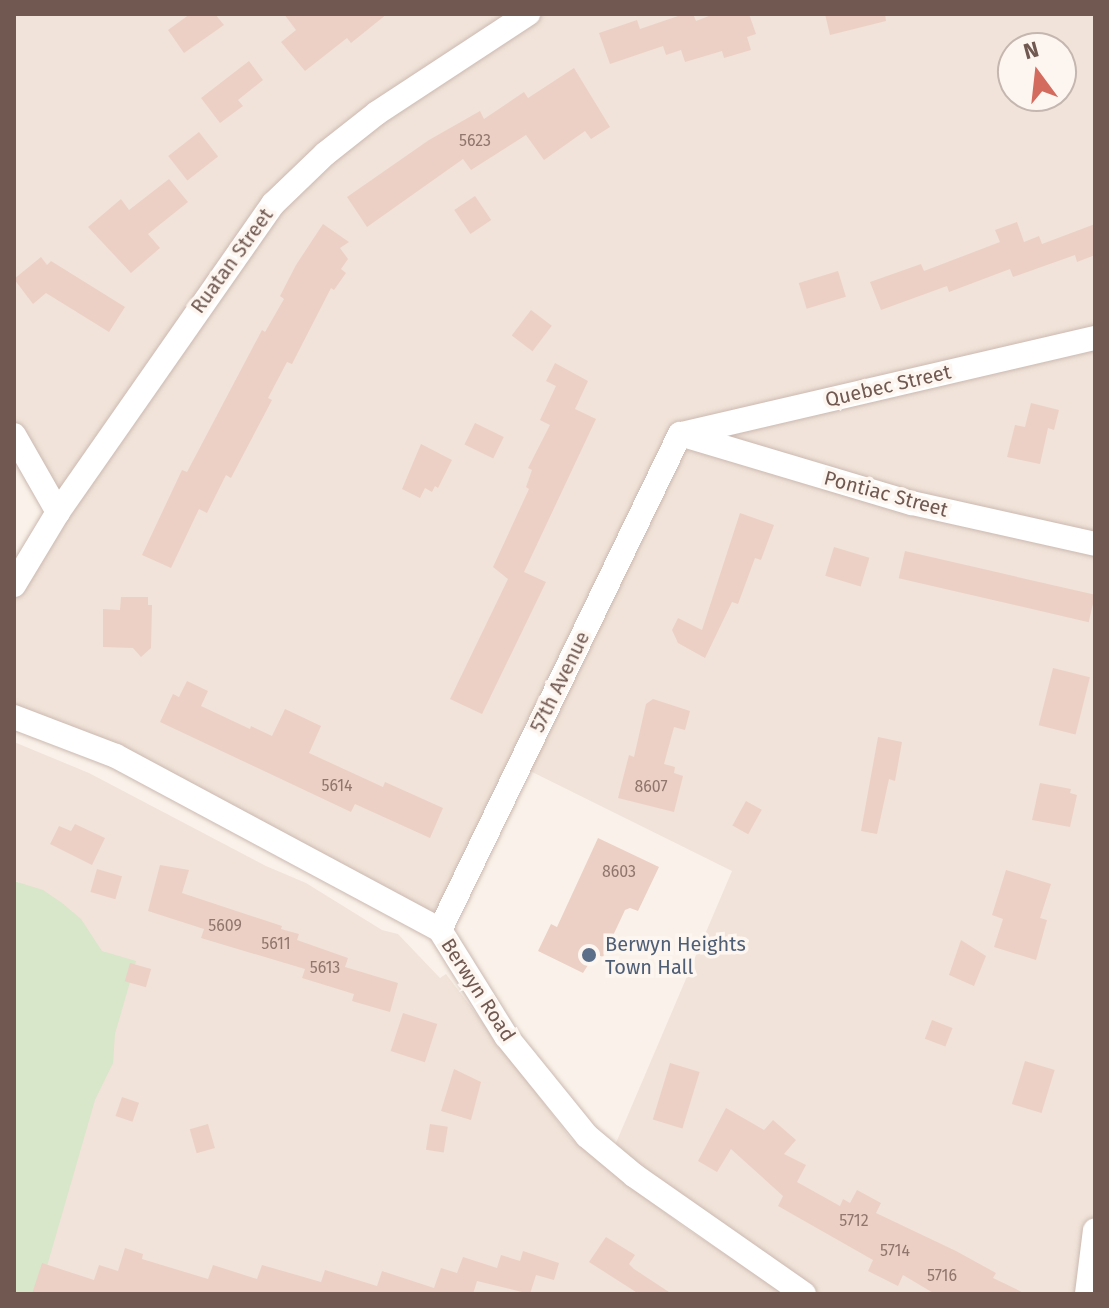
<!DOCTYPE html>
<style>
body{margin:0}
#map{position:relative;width:1109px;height:1308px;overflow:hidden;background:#faf2ea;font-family:"Fira Sans",sans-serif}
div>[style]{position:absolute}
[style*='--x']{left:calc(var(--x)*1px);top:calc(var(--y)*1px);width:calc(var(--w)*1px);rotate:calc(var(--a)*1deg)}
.residential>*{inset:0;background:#f1e3d9}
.green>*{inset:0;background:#d8e6ca}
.building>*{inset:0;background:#ecd0c5;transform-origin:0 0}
.roads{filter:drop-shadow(0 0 2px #cbb9b1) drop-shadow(0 0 2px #cbb9b1)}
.street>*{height:24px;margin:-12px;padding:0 12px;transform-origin:12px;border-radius:12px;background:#fff}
.dots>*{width:22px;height:22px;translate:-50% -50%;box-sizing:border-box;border:4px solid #fdf6f0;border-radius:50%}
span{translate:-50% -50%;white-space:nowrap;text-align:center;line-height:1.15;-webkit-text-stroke:7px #fdf6f0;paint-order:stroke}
.number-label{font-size:16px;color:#90766d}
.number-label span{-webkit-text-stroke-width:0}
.street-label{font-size:20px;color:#715850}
.service-label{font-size:20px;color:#4e5e75}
.left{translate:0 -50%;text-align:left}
.frame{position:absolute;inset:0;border:16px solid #715850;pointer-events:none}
.north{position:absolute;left:997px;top:32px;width:80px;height:80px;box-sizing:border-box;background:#fdf6f0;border:2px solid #c5b7b0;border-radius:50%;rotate:345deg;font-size:22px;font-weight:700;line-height:32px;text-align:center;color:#715850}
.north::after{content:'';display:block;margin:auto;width:28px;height:36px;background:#d36c5f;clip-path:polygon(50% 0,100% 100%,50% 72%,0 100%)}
</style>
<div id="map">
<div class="residential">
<div style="clip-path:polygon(evenodd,14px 14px,1095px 14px,1095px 1294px,804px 1294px,610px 1157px,732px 871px,520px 766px,440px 930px,14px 716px,14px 585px,57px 512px,14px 435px,14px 14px,1013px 48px,1061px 48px,1061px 96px,1013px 96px,1013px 48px)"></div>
<div style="clip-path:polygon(14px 742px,89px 773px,266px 866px,306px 883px,382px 930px,398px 934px,440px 978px,446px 974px,571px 1139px,684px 1227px,786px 1294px,14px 1294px,19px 882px,14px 881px)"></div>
</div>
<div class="green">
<div style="clip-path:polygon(14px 881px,43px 890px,62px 903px,81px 919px,102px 951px,136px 961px,115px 1034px,113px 1063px,95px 1100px,39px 1294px,14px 1294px)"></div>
</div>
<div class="building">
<div style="clip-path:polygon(190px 14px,215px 14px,224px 25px,184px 53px,168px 30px)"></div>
<div style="clip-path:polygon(284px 14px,387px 14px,351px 43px,347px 38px,305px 71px,281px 42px,296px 30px)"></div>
<div style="clip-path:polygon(684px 14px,693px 14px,696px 21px,714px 14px,749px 14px,756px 34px,747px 37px,751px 50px,724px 58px,722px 51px,685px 62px,681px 50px,666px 55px,663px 46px,610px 64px,599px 33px,637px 20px,640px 29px)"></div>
<div style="clip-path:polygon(825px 14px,885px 14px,886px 21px,830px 35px)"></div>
<div style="clip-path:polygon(249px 61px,263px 80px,238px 100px,243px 106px,220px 123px,201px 98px)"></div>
<div style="clip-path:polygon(574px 68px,610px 127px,591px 139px,585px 131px,544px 160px,526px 135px,471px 170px,463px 159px,367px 227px,347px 197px,429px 140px,480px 111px,484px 119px,524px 92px,528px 98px)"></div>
<div style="left:199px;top:132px;width:31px;height:39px;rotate:52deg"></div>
<div style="clip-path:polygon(169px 179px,188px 202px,148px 234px,160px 248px,131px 273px,88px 227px,121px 199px,129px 210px)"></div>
<div style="left:475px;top:196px;width:29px;height:25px;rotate:56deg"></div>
<div style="clip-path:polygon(1017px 222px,1024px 242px,1039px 236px,1042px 244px,1095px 224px,1095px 255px,1077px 262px,1075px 255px,1013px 277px,1010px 269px,949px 292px,947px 286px,881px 310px,870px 282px,921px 264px,924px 271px,1000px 242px,995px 230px)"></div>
<div style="clip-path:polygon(323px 224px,349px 242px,340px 248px,348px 259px,341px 269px,346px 273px,334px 290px,331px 288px,292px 364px,287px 362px,268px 398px,272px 400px,231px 478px,226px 475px,207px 513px,199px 509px,171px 568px,142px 555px,182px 470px,187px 472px,262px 330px,265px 332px,284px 299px,280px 296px,296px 265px)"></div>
<div style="clip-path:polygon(41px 257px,47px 265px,51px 261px,125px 307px,109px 332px,46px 293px,33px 304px,14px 279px)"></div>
<div style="left:838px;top:271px;width:27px;height:41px;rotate:73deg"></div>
<div style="left:531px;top:310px;width:26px;height:32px;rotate:37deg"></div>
<div style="clip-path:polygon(555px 363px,588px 381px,575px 409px,596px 419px,524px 572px,546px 582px,482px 714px,450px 699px,508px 579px,493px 567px,529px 489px,526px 487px,532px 470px,528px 468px,550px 425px,540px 420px,556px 386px,546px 381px)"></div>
<div style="clip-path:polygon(1031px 403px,1059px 410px,1054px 430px,1048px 428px,1040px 464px,1007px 457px,1015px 425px,1025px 427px)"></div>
<div style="left:475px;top:423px;width:32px;height:24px;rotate:26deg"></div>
<div style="clip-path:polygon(421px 444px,452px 460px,438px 488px,435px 486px,432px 492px,425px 488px,420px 498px,402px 489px)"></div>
<div style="clip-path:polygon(740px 513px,774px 525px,761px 560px,755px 558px,738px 604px,732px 602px,705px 658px,678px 643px,672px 630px,678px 618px,702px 630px)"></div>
<div style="left:834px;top:547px;width:37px;height:30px;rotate:17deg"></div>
<div style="left:905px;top:551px;width:195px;height:28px;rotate:13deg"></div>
<div style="clip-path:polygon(121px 597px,148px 597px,148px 605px,152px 605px,151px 648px,141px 657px,133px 648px,103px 647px,103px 609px,120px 610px)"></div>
<div style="left:1053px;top:668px;width:38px;height:59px;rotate:14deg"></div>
<div style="clip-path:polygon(187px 681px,208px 691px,201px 706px,250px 729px,251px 726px,272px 736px,285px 709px,321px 726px,309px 753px,383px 787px,385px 782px,443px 808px,430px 838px,355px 804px,351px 812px,160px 722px,173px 694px,179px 697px)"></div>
<div style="clip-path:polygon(653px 699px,690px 711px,685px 730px,674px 727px,664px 764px,675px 767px,674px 773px,683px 776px,674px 812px,618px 798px,629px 755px,634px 757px,646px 704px)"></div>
<div style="clip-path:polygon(878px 737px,902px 742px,895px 781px,889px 779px,877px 834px,861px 831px)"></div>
<div style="clip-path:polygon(1040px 783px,1071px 789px,1070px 793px,1077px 795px,1070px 827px,1032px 820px)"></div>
<div style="left:746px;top:801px;width:18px;height:28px;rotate:29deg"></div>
<div style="clip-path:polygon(75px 824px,105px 838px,92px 865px,50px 844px,59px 826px,71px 831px)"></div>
<div style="clip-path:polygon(598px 838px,659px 867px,638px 911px,630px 908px,625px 910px,603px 957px,595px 954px,583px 973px,538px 951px,551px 924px,557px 927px)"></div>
<div style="clip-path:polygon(160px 865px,189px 870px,182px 893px,282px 926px,281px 929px,299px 934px,297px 940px,348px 958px,345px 967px,398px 983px,390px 1012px,352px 1001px,354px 994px,302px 978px,305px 969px,201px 938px,204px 929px,148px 911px)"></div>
<div style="left:97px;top:869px;width:26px;height:24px;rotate:16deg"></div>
<div style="clip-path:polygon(1006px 870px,1051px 884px,1040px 918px,1047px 920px,1036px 960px,994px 947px,1003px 919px,992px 915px)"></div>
<div style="clip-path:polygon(961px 940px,986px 956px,974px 986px,949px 975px)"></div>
<div style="left:130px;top:963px;width:22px;height:19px;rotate:16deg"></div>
<div style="left:403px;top:1013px;width:36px;height:40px;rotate:18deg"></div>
<div style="left:932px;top:1020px;width:22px;height:20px;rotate:21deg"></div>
<div style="left:1025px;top:1061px;width:31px;height:45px;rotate:17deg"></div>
<div style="left:670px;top:1063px;width:31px;height:59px;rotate:17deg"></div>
<div style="clip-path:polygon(454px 1069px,481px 1082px,471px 1120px,441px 1111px)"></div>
<div style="left:122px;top:1097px;width:18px;height:20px;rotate:19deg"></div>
<div style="clip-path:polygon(726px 1108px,764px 1130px,773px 1120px,796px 1140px,784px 1154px,806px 1165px,797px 1182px,840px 1206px,843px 1199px,850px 1203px,857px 1190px,881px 1203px,876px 1213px,956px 1251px,996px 1273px,993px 1278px,1026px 1294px,935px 1294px,903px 1275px,898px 1286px,868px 1271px,873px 1260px,778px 1206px,783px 1196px,731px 1149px,717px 1172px,698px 1161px)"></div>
<div style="left:208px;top:1124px;width:25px;height:19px;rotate:74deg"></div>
<div style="left:430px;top:1124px;width:18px;height:26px;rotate:9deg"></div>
<div style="clip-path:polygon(606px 1237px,635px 1255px,629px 1264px,634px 1269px,672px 1294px,639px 1294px,589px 1262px)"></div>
<div style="clip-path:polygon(125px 1248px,143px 1254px,142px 1259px,208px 1279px,213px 1265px,257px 1279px,262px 1265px,321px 1282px,325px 1270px,377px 1286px,382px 1271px,434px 1288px,441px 1268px,457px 1273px,463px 1257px,497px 1268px,501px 1255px,520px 1261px,523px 1251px,559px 1263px,554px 1280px,536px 1275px,530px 1294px,477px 1281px,473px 1294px,32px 1294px,42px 1263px,94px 1280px,99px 1265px,118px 1271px)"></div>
</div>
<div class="roads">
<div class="street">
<div style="--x:680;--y:434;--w:242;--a:16.6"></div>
<div style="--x:912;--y:503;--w:188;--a:12.6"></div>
<div style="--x:682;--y:434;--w:424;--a:-13.1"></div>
<div style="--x:14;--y:435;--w:89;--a:60.3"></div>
<div style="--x:14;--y:585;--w:85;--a:-58.9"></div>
<div style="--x:58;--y:512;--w:376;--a:-55.1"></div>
<div style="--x:273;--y:204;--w:72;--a:-43.9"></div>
<div style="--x:325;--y:154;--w:66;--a:-38.3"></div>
<div style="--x:377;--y:113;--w:181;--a:-33.3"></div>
<div style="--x:14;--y:717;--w:109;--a:20.9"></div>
<div style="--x:116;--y:756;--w:368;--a:28.2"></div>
<div style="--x:440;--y:930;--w:125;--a:58.1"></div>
<div style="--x:506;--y:1036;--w:129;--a:51"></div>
<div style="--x:587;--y:1136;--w:62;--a:39.8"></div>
<div style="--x:635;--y:1176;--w:206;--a:34.9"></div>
<div style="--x:440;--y:930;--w:551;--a:-64.18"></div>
<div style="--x:1087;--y:1294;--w:64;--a:-82.9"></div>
</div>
</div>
<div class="dots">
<div style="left:589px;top:955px;background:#5c6f8a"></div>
</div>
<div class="number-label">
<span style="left:475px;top:141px">5623</span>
<span style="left:337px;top:786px">5614</span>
<span style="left:651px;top:787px">8607</span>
<span style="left:619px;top:872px">8603</span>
<span style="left:225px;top:926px">5609</span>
<span style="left:276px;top:944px">5611</span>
<span style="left:325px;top:968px">5613</span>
<span style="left:854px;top:1221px">5712</span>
<span style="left:895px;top:1251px">5714</span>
<span style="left:942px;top:1276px">5716</span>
</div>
<div class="street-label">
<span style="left:232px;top:261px;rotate:-54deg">Ruatan Street</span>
<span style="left:888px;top:386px;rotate:-13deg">Quebec Street</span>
<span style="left:886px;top:494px;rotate:15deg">Pontiac Street</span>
<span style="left:560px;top:682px;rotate:-64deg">57th Avenue</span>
<span style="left:478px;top:990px;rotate:57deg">Berwyn Road</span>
</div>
<div class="service-label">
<span class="left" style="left:605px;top:956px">Berwyn Heights<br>Town Hall</span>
</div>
<div class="frame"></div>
<div class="north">N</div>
</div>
